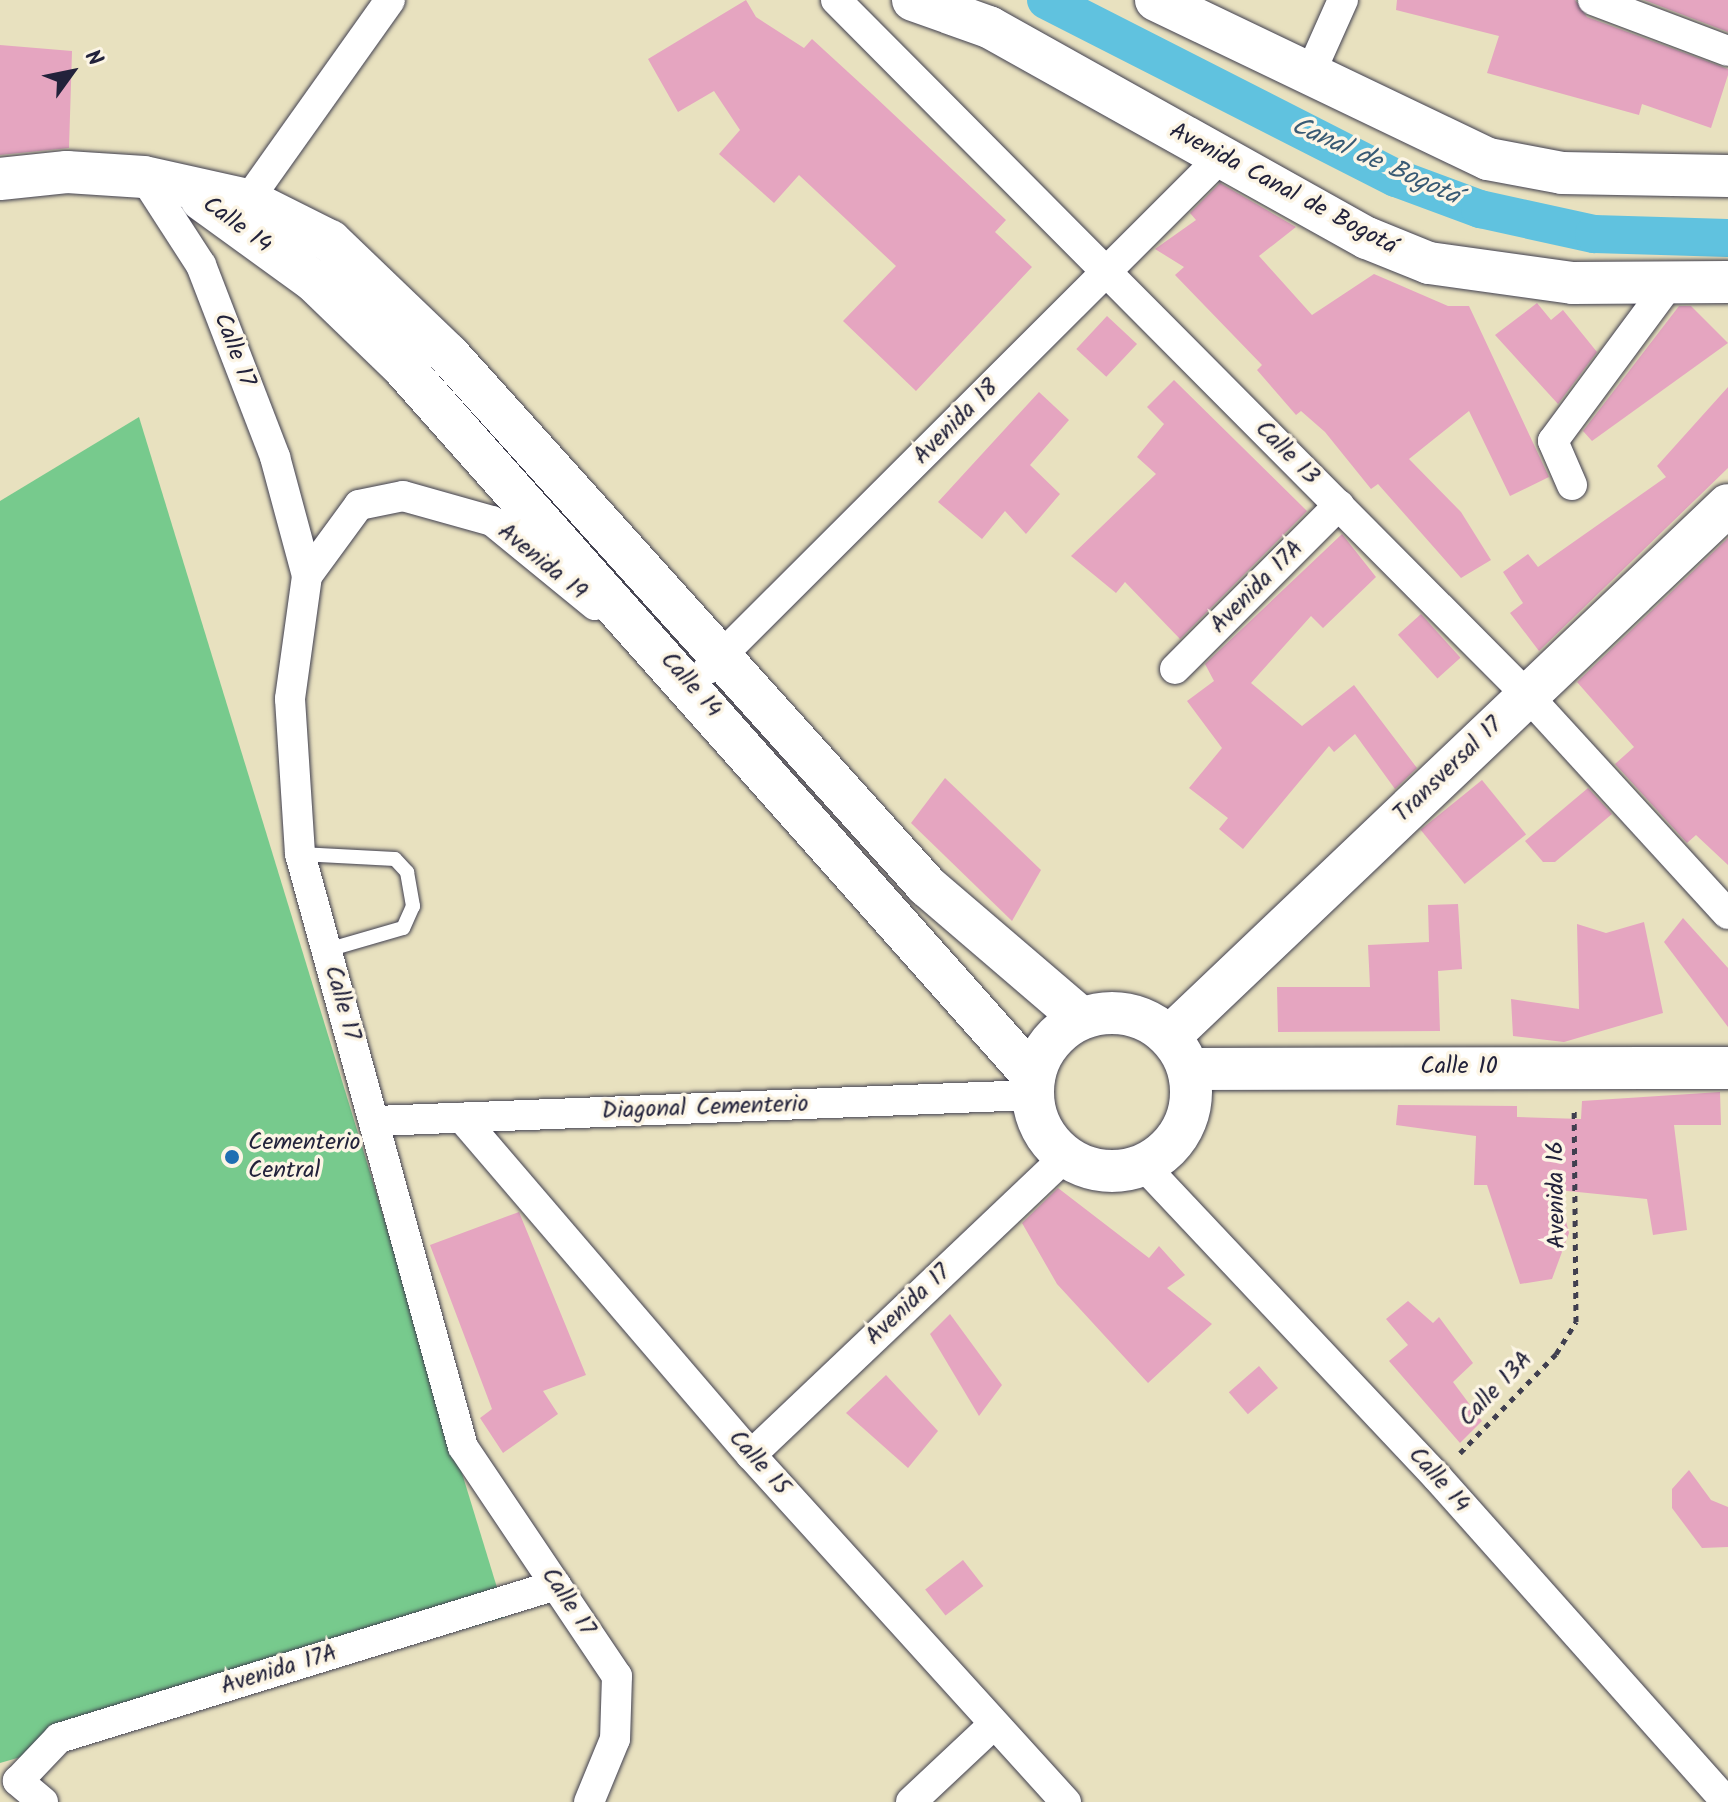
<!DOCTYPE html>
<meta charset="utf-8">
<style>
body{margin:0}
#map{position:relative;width:1728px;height:1802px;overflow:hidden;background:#e8e1bf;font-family:Kalam,sans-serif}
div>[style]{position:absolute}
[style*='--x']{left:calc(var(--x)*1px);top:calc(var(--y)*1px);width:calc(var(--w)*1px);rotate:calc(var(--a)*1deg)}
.green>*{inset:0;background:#77ca8d}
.canal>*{height:38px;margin:-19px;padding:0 19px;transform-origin:19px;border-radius:19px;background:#60c2df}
.building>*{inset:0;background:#e5a5c0;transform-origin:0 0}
.path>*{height:5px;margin-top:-2.5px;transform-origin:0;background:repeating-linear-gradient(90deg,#403f4f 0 6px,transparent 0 12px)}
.roads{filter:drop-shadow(0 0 2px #403f4f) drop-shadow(0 0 2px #403f4f)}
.lane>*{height:14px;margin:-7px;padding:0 7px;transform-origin:7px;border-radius:7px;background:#fff}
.street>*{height:30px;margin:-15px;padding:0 15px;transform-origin:15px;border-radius:15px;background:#fff}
.secondary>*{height:42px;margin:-21px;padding:0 21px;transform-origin:21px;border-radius:21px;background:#fff}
.secondary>.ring{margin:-21px;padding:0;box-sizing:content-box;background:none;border:42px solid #fff;border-radius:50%}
.dots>*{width:22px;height:22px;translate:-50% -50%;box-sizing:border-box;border:4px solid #fcf5e5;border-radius:50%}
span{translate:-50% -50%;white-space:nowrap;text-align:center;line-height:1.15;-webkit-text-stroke:7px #fcf5e5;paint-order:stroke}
.street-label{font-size:24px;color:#22223b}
.poi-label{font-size:24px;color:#22223b}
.left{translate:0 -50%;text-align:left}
.water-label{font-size:26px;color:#385a74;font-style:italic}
.north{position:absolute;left:32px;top:32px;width:80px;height:80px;-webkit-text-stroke:6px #fcf5e5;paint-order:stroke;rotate:57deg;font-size:22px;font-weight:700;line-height:32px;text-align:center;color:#22223b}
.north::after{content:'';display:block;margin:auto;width:28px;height:36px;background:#22223b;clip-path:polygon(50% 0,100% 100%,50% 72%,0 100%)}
</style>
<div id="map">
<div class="green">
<div style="clip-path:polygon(139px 417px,506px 1617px,0 1763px,0 501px)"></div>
</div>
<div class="canal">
<div style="--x:1046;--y:0;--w:393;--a:27"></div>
<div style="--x:1396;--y:178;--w:90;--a:20.3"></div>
<div style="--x:1480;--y:209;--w:117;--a:12.4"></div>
<div style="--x:1594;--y:234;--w:134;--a:1.7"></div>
</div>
<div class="building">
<div style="clip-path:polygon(746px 0,756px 17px,804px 48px,812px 39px,872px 94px,1006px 220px,995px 232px,1032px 267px,916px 391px,843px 321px,896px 266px,799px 175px,774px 203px,719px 154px,740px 130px,714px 91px,678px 112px,648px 59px)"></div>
<div style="clip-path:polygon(1397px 0,1575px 0,1587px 17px,1728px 69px,1728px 75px,1711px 128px,1642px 104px,1639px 115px,1487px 73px,1499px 36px,1396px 10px)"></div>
<div style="clip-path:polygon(1644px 0,1728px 0,1728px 32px)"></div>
<div style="clip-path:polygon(0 45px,72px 51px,69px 148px,0 155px)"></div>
<div style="clip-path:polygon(1220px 183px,1296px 227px,1259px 256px,1312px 315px,1374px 274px,1448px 306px,1469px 306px,1549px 477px,1510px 496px,1469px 411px,1409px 459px,1461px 512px,1491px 560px,1461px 578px,1378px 484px,1371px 489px,1325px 432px,1301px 411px,1296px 415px,1257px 370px,1262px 365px,1175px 275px,1184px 267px,1155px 249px,1196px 220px,1190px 213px)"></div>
<div style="clip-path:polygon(1537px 303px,1551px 320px,1563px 310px,1597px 352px,1558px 404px,1495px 335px)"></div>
<div style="clip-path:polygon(1679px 306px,1691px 306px,1728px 343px,1592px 441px,1583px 431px)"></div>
<div style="left:1107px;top:316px;width:41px;height:45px;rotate:43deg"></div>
<div style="clip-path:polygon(1174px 380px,1307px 511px,1180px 639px,1125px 582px,1116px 593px,1071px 556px,1156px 474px,1137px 457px,1164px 424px,1147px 407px)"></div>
<div style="clip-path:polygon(1728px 387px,1728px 468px,1539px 651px,1510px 613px,1523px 603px,1503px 572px,1528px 554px,1538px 567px,1666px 477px,1657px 466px)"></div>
<div style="clip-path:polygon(1039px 392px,1069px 420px,1030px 465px,1060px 494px,1026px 534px,1005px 511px,982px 539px,938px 502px)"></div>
<div style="clip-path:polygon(1342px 534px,1376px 577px,1323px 628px,1311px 616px,1251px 683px,1302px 726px,1354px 685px,1417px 768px,1395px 789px,1355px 734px,1334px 752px,1329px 746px,1243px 849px,1219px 829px,1228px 818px,1189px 788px,1222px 748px,1187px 701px,1214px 681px,1205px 664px)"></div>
<div style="clip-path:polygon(1728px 538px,1728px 865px,1696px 835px,1687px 843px,1615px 764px,1634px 747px,1577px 682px)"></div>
<div style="left:1421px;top:614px;width:59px;height:31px;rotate:48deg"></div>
<div style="clip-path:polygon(945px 778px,1041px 870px,1012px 921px,911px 823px)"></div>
<div style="left:1482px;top:780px;width:70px;height:79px;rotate:51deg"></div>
<div style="clip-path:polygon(1588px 788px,1612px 814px,1555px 862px,1543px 862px,1525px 841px)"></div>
<div style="clip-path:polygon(1458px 904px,1462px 969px,1438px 971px,1440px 1031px,1278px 1032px,1277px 987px,1370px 987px,1368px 945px,1429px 942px,1428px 905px)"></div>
<div style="clip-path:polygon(1683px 918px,1728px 968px,1728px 1027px,1664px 942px)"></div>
<div style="clip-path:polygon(1644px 922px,1663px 1013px,1564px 1042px,1513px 1036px,1511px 999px,1579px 1009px,1577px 924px,1606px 933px)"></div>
<div style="clip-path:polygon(1720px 1092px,1721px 1125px,1674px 1125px,1687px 1230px,1653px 1235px,1647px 1199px,1558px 1190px,1569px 1233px,1552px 1279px,1520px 1284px,1487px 1185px,1474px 1185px,1476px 1136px,1396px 1125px,1398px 1105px,1517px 1106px,1517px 1117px,1581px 1119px,1582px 1101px)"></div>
<div style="clip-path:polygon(1058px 1188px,1149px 1258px,1159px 1246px,1185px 1275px,1167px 1288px,1212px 1324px,1148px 1383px,1057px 1284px,1022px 1223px)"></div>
<div style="clip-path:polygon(519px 1212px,586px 1375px,543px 1391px,558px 1414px,503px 1453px,480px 1418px,492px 1409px,430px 1245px)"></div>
<div style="clip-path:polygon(1408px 1301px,1433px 1323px,1439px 1317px,1473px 1363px,1453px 1382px,1482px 1421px,1460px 1443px,1389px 1361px,1408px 1345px,1386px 1319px)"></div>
<div style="clip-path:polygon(950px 1314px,1002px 1385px,979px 1416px,930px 1334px)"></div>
<div style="left:1259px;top:1366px;width:29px;height:40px;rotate:49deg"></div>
<div style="clip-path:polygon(886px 1375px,938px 1431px,908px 1468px,846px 1413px)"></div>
<div style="clip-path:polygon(1689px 1470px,1711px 1500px,1728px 1507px,1728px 1547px,1702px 1548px,1672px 1508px,1672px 1489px)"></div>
<div style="left:963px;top:1560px;width:33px;height:48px;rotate:52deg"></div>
</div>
<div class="path">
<div style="--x:1460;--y:1453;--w:138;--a:-45.9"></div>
<div style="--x:1556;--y:1354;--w:38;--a:-58"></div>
<div style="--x:1576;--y:1322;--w:214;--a:-90.5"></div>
</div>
<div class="roads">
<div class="lane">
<div style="--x:300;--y:854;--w:95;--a:3"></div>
<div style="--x:395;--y:859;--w:18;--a:47"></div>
<div style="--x:407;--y:872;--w:35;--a:80"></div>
<div style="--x:413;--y:906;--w:24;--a:114"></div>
<div style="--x:403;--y:928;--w:79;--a:163.9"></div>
</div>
<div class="street">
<div style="--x:836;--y:0;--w:980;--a:45.17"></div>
<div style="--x:1527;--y:695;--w:297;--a:47.5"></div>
<div style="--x:1593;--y:0;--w:144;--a:20.7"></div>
<div style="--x:1309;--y:76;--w:83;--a:-65.9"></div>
<div style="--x:144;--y:177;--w:105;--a:57.1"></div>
<div style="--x:201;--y:265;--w:206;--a:68.9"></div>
<div style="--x:275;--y:457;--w:123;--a:74.9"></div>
<div style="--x:307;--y:576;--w:124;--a:97.9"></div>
<div style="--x:290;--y:699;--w:155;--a:86.3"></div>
<div style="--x:300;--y:854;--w:615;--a:74.63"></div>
<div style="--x:463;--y:1447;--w:276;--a:56.1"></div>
<div style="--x:617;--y:1676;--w:63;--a:91.8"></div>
<div style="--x:615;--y:1739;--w:68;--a:112.4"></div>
<div style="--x:248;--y:200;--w:245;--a:-54.6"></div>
<div style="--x:1572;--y:485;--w:48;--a:-113.4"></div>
<div style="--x:1553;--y:441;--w:197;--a:-53.5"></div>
<div style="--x:307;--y:576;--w:88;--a:-53.8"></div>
<div style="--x:359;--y:505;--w:45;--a:-11.6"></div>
<div style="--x:403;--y:496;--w:92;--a:15.7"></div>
<div style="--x:492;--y:521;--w:133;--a:39.2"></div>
<div style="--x:708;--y:669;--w:723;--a:-44.94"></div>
<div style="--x:1175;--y:669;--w:232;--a:-45"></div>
<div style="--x:462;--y:1118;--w:444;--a:49.4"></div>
<div style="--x:751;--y:1455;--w:469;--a:47.8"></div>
<div style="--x:376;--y:1121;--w:658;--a:-2.27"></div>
<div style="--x:1144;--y:1166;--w:427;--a:46.7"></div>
<div style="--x:1437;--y:1477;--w:436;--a:48.3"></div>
<div style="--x:751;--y:1455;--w:434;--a:-43.5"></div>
<div style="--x:43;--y:1802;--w:33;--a:-140"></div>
<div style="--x:18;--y:1781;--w:59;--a:-46.4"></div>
<div style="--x:59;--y:1738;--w:520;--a:-17.11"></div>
<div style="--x:911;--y:1802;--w:114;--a:-43.2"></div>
</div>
<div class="secondary">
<div style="--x:913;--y:0;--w:81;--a:19.6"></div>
<div style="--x:989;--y:27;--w:433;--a:29.2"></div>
<div style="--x:1367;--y:238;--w:67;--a:22"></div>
<div style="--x:1429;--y:263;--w:145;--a:7.9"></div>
<div style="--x:1573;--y:283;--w:155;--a:-0.4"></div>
<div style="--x:1156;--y:0;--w:368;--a:25.6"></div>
<div style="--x:1488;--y:159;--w:75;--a:10.7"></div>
<div style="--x:1562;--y:173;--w:166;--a:1"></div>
<div style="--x:0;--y:179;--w:67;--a:-6"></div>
<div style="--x:67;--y:172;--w:77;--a:3.7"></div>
<div style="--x:144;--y:177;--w:107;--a:12.5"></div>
<div style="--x:248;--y:200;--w:92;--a:26.6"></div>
<div style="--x:330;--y:241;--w:163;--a:43.8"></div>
<div style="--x:448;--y:354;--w:716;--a:48"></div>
<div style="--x:927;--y:886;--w:203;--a:40.6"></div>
<div style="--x:201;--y:199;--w:140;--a:36"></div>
<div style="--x:314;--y:281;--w:122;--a:44"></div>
<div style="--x:402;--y:366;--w:951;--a:48.37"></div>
<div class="ring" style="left:1033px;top:1013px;width:116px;height:116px"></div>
<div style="--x:1170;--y:1036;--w:770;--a:-43.58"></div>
<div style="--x:1190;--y:1069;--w:538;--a:-0.11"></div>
</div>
</div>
<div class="dots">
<div style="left:232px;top:1157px;background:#1f6fb2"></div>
</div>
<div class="street-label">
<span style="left:1283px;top:189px;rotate:28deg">Avenida Canal de Bogotá</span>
<span style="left:237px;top:225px;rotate:36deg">Calle 14</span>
<span style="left:234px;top:350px;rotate:69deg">Calle 17</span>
<span style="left:956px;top:422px;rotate:-45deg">Avenida 18</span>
<span style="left:1287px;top:453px;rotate:45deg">Calle 13</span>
<span style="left:542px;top:562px;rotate:39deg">Avenida 19</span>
<span style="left:1257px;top:587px;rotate:-45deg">Avenida 17A</span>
<span style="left:691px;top:685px;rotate:48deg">Calle 14</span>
<span style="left:1448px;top:770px;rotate:-44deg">Transversal 17</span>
<span style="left:342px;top:1003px;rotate:74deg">Calle 17</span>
<span style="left:1459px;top:1067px">Calle 10</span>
<span style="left:705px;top:1108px;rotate:-2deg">Diagonal Cementerio</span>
<span style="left:1557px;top:1195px;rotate:-91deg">Avenida 16</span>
<span style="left:908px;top:1305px;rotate:-43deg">Avenida 17</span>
<span style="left:1496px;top:1389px;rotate:-46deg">Calle 13A</span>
<span style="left:759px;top:1463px;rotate:48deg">Calle 15</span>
<span style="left:1439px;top:1480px;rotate:48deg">Calle 14</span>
<span style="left:568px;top:1602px;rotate:56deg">Calle 17</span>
<span style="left:279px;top:1670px;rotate:-17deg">Avenida 17A</span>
</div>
<div class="poi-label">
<span class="left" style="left:248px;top:1157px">Cementerio<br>Central</span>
</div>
<div class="water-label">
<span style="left:1375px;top:162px;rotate:24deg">Canal de Bogotá</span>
</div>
<div class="north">N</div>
</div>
